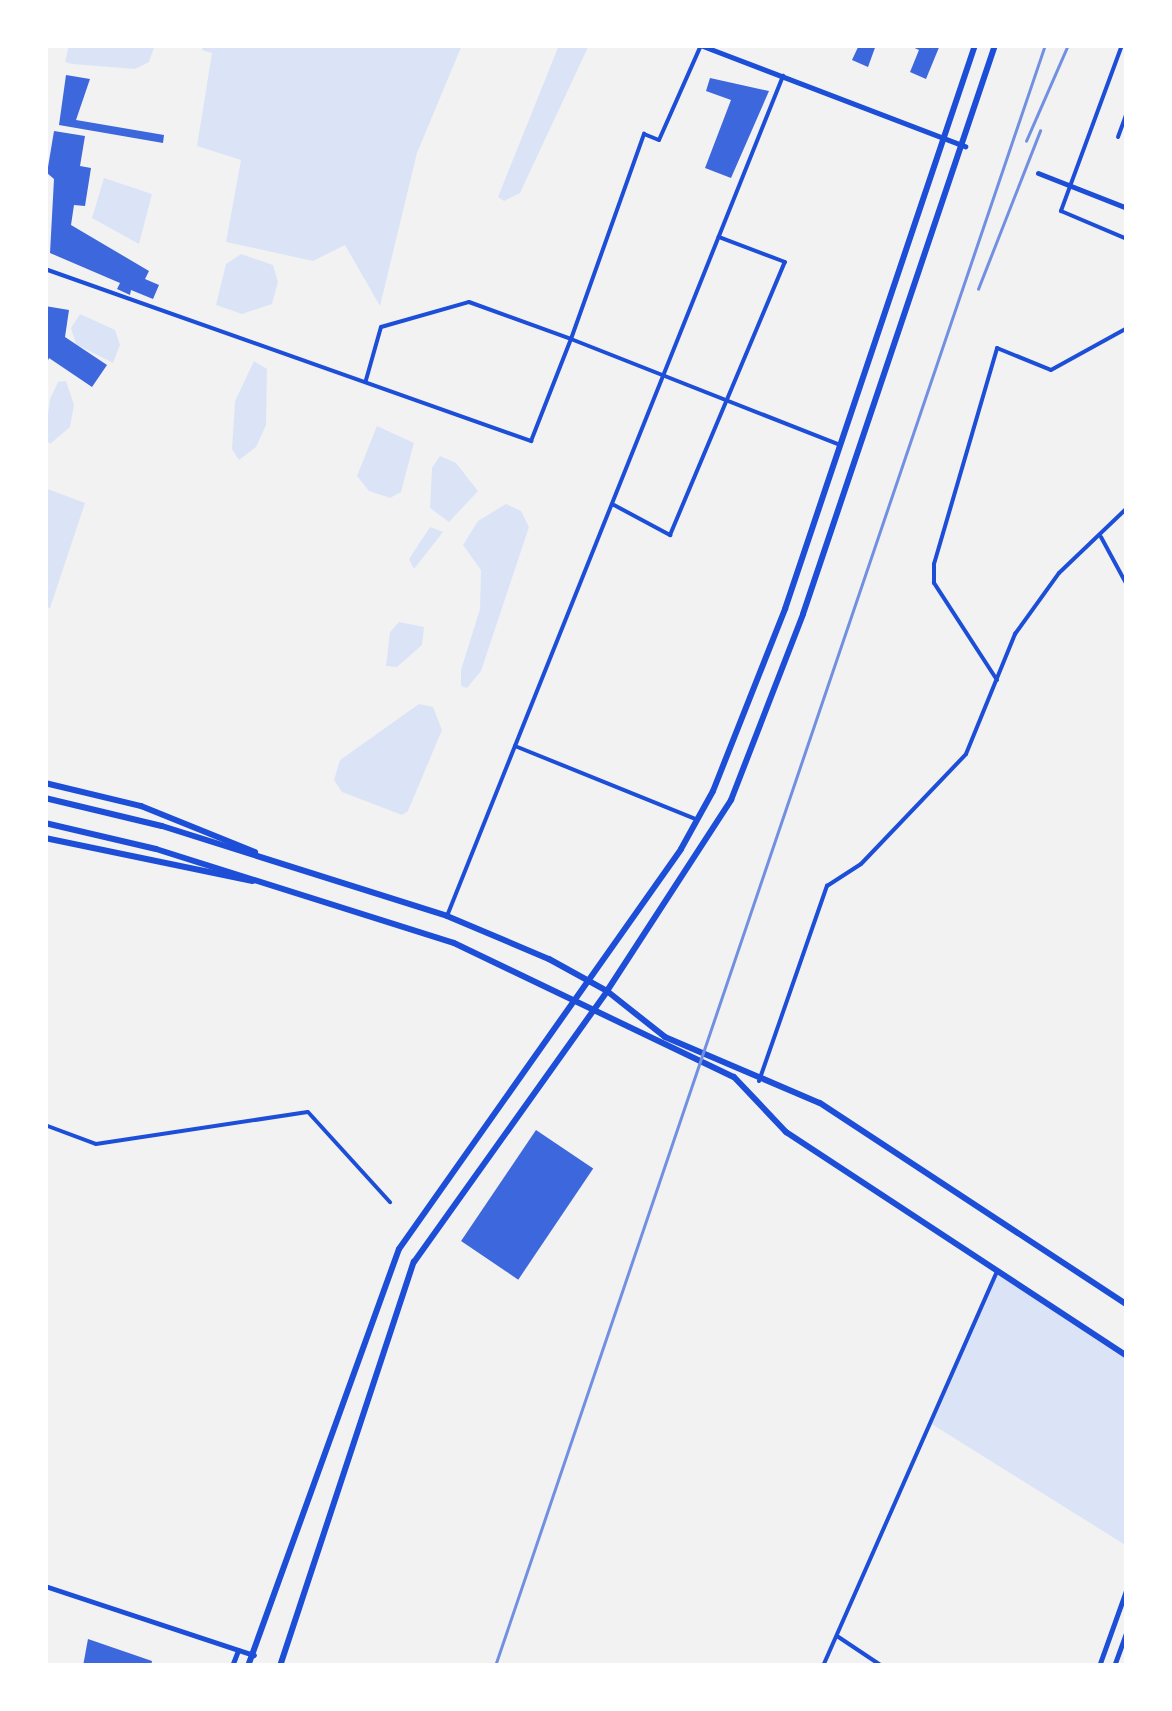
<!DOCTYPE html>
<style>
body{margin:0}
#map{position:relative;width:1172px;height:1711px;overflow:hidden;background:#f2f2f2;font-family:Roboto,sans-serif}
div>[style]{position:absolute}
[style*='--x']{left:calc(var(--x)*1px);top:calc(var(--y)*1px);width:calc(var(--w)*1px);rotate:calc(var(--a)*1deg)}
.green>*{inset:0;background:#dbe4f7}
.building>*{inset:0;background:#3d67dc;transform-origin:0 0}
.minor>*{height:4px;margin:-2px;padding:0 2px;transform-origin:2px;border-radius:2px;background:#1d4ed8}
.tertiary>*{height:5px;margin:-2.5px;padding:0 2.5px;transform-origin:2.5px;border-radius:2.5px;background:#1d4ed8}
.secondary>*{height:5px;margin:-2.5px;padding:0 2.5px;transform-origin:2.5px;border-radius:2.5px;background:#1d4ed8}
.primary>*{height:6px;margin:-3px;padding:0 3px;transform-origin:3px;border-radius:3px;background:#1d4ed8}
.rail>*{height:2.5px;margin:-1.25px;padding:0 1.25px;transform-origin:1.25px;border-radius:1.25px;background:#7290e2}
span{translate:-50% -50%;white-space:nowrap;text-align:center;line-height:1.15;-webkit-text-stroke:8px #fff;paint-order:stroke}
.frame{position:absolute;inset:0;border:48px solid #fff;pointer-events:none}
</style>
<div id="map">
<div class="green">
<div style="clip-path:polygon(69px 45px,155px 45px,149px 62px,135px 69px,72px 64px,65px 62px)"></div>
<div style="clip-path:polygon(203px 45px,462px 45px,417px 153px,380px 306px,345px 245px,313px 261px,226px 242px,241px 160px,197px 146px,212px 53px,202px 50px)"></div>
<div style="clip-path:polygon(559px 45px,589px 45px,520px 193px,504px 201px,498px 197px)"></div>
<div style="clip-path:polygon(104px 178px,152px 194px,139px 244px,92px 218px)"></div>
<div style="clip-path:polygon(241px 254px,273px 265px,278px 282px,272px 304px,242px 314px,216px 305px,226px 264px)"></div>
<div style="clip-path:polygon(80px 314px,115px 330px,120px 345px,113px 363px,76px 344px,71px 328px)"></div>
<div style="clip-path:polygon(254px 361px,267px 369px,266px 425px,256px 447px,239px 460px,232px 449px,235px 401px)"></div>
<div style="clip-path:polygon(66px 381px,74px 405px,70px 427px,50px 444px,45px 438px,50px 399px,58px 382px)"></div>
<div style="clip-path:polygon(377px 426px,414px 443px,401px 492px,390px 498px,369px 491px,357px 476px)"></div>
<div style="clip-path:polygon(440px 456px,456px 463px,478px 491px,449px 522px,430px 508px,432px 468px)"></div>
<div style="clip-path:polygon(45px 488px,85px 503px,50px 608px,45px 607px)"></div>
<div style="clip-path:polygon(506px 504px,521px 511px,529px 527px,481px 671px,467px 688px,461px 686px,461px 670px,480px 609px,481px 570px,463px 545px,478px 521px)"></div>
<div style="clip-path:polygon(430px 527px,443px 532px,414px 569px,409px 559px)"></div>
<div style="clip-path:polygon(399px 622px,424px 627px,422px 645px,397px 667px,386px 666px,390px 632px)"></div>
<div style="clip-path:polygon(419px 704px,433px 707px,442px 730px,408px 811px,402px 815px,342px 792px,334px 780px,340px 760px)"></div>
<div style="clip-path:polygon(997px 1271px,1127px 1356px,1127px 1546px,930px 1423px)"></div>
</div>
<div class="building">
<div style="clip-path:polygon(859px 45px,876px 45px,868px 67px,852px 60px)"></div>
<div style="clip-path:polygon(908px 45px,940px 45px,926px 79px,910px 72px,919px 50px)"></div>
<div style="clip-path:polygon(66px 75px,90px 79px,76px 120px,164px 135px,163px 143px,59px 125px)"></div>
<div style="clip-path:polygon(710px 78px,769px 91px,731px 178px,705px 168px,731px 100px,706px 91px)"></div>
<div style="clip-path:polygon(54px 131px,85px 136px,80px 166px,91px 168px,85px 206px,74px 205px,71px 225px,149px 271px,145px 279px,159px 285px,153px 299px,131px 290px,130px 295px,117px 289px,120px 283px,50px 253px,54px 179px,47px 173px)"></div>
<div style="clip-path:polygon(45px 306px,69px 310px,65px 337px,107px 365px,92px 387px,49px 358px,45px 368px)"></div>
<div style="left:536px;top:1130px;width:69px;height:134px;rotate:34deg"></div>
<div style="clip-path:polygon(88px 1639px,152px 1661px,151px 1666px,83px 1666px)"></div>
</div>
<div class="minor">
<div style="--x:1122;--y:45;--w:177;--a:110.2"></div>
<div style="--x:1061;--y:211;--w:72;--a:23"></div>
<div style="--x:1118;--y:137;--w:27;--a:-70"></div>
<div style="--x:45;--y:269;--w:516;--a:19.49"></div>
<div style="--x:531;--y:441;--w:110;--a:-68.6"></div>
<div style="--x:571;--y:339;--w:289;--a:21.5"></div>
<div style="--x:366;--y:380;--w:55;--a:-74.2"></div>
<div style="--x:381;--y:327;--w:91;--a:-15.9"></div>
<div style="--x:469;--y:302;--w:109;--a:19.9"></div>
<div style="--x:571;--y:339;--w:218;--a:-70.4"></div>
<div style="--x:644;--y:134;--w:16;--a:22"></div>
<div style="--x:659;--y:140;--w:104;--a:-66.1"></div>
<div style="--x:614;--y:505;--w:64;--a:28.2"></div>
<div style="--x:670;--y:535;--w:296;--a:-67.2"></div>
<div style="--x:785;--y:262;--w:71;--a:-159.3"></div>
<div style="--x:1101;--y:537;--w:55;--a:61.6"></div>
<div style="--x:997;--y:680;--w:116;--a:-123"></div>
<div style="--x:934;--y:583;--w:19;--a:-90"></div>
<div style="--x:934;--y:564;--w:225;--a:-73.7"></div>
<div style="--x:997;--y:348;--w:58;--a:22.2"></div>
<div style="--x:1051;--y:370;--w:87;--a:-28.9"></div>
<div style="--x:515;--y:746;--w:195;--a:22"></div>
<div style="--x:447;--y:916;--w:905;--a:-68.2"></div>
<div style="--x:759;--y:1081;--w:207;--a:-70.8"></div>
<div style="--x:827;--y:886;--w:40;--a:-32.9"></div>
<div style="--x:861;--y:864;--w:152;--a:-46.3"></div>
<div style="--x:966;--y:754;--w:130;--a:-67.8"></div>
<div style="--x:1015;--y:634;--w:75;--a:-54.2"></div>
<div style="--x:1059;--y:573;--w:94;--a:-43.7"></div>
<div style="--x:45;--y:1125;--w:54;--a:20.4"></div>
<div style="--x:96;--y:1144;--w:214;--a:-8.6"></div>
<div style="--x:308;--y:1112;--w:122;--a:47.7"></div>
<div style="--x:837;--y:1636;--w:54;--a:33.7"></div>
<div style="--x:823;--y:1666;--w:431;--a:-66.2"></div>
</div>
<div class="tertiary">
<div style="--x:45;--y:1586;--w:220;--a:18.3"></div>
<div style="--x:232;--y:1666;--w:17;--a:-69"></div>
</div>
<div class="secondary">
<div style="--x:700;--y:45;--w:284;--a:20.9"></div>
<div style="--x:1038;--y:173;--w:96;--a:21.5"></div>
<div style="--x:1099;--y:1666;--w:83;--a:-70.3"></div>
<div style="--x:1114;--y:1666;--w:38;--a:-70"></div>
</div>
<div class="primary">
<div style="--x:45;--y:52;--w:39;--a:90"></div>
<div style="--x:45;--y:783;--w:99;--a:13.5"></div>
<div style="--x:141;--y:806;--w:123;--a:22"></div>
<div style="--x:45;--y:798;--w:120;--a:13.5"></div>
<div style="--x:162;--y:826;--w:299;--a:17.5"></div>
<div style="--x:447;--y:916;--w:111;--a:22.9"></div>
<div style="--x:549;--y:959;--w:66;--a:28.9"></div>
<div style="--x:607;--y:991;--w:74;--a:38.4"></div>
<div style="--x:665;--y:1037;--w:168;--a:23.1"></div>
<div style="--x:820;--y:1103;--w:367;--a:33.3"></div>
<div style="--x:45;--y:823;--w:114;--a:13.2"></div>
<div style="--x:156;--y:849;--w:312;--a:17.5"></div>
<div style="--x:454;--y:943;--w:310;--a:25.6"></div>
<div style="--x:734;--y:1077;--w:76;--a:46.6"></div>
<div style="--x:786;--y:1132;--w:408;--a:33.3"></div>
<div style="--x:45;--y:838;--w:212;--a:11.7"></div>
<div style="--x:248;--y:1666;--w:443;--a:-70.1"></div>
<div style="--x:399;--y:1249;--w:489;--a:-54.8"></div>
<div style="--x:681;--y:849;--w:66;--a:-61.1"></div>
<div style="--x:713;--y:791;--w:196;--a:-68.4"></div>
<div style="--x:785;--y:609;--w:595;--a:-71.38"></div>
<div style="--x:280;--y:1666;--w:426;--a:-71.7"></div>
<div style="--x:414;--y:1262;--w:333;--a:-54.5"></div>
<div style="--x:607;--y:991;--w:228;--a:-57"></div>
<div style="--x:731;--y:800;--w:199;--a:-68.8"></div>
<div style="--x:803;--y:614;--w:601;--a:-71.35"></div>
</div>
<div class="rail">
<div style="--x:1026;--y:141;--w:105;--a:-66.4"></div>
<div style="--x:978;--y:289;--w:170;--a:-68.6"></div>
<div style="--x:495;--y:1666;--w:1712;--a:-71.26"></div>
</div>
<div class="frame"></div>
</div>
